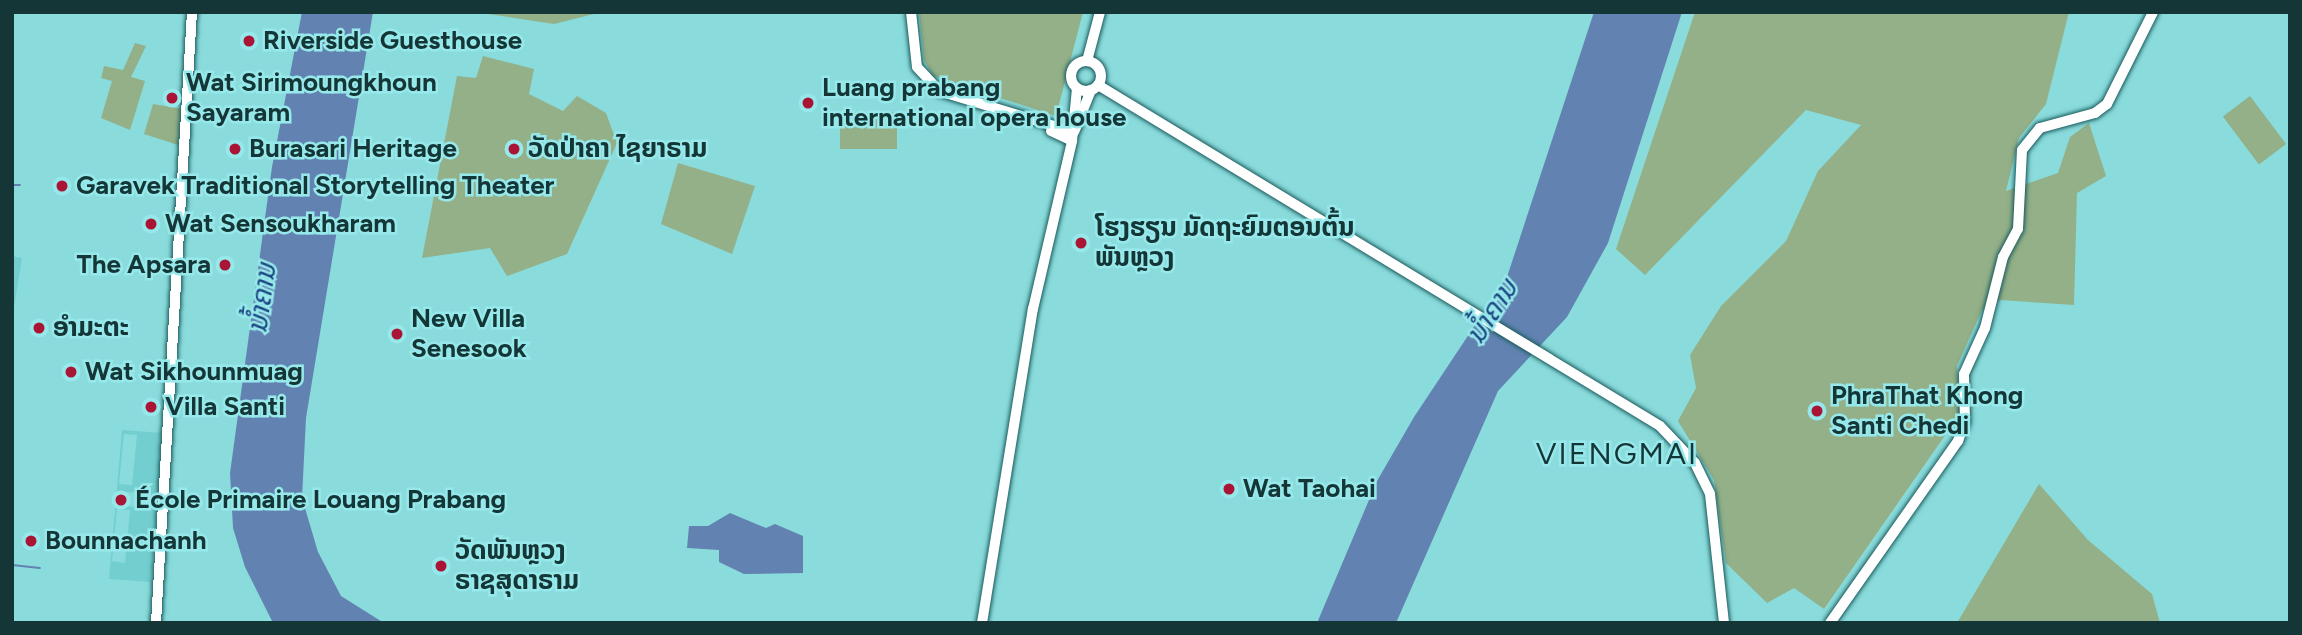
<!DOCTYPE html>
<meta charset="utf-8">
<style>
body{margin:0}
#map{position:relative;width:2302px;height:635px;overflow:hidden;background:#8adbdc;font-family:Figtree,"Noto Sans Lao",sans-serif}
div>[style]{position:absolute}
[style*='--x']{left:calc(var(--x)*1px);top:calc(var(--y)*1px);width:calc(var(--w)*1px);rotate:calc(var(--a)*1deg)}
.built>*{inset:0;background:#73ced0}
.green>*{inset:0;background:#93b088;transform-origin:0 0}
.water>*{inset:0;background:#6283b2}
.stream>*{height:2px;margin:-1px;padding:0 1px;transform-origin:1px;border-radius:1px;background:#6283b2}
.roads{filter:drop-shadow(0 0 2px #195a5b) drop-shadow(0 0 2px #195a5b)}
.tertiary>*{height:10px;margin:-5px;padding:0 5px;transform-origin:5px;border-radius:5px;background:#fff}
.secondary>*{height:10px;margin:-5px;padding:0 5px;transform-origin:5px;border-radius:5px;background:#fff}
.secondary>.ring{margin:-5px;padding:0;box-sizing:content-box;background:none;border:10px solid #fff;border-radius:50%}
.dots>*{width:19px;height:19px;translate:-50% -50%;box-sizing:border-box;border:4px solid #97e8ea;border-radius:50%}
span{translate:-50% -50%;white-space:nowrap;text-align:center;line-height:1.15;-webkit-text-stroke:5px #97e8ea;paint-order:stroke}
.poi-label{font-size:26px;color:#143637;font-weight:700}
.left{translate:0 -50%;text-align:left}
.right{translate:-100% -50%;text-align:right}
.water-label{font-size:28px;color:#1b4682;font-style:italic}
.quarter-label{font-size:30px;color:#143637;letter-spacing:2px}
.frame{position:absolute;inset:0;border:14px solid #143637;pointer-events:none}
</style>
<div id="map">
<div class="built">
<div style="clip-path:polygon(12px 256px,22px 258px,14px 307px,12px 306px)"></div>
<div style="clip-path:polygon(evenodd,122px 430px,163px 433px,151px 582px,109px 579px,122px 430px,124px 434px,137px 435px,132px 485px,119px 484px,124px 434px,122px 430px,127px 492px,150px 494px,150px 508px,126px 506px,127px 492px,122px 430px,117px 509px,130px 510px,125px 563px,112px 561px,117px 509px)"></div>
</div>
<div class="green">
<div style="clip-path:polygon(475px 12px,602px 12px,554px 24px)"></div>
<div style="clip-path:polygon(919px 12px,1083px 12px,1056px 116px,933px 76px,924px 60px)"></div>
<div style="clip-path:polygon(1695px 12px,2069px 12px,2046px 104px,2019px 138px,2006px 191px,2058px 173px,2070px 137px,2089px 123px,2106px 176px,2077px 193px,2074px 305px,2000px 300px,1982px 310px,1957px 366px,1960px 414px,1824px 609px,1794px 588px,1767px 603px,1726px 563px,1714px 480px,1678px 421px,1696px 388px,1690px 355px,1721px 306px,1786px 241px,1818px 171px,1861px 125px,1806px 110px,1645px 275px,1616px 249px)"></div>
<div style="clip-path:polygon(135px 43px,146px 46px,131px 77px,145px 81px,130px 130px,101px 118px,112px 81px,101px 78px,104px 66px,123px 70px)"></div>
<div style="clip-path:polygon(483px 56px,534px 69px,529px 94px,563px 111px,577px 96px,606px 113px,617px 143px,567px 254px,507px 276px,490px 248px,422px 258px,457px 76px,476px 78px)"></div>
<div style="left:2250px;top:96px;width:60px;height:34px;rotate:53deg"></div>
<div style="clip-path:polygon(153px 104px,183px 109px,178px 145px,144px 134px)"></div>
<div style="left:897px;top:112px;width:37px;height:57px;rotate:90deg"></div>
<div style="clip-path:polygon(678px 163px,755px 186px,732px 254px,661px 224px)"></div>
<div style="clip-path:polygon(2039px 484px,2088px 540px,2152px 594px,2160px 623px,1957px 623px)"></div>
</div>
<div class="water">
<div style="clip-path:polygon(302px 12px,373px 12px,306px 418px,302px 498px,318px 552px,341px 596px,384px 623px,273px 623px,245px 567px,233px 528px,230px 473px,272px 167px)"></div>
<div style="clip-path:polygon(1594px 12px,1682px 12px,1608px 243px,1567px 317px,1498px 391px,1396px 623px,1317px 623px,1377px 481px,1414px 417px,1507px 277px)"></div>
<div style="clip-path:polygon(730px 513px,766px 528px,775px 524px,803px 536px,803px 573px,744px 574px,719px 562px,719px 550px,687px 548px,689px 526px,708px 526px)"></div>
</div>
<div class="stream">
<div style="--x:12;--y:185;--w:8;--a:0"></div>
<div style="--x:12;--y:565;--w:28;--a:6"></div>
</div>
<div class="roads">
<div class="tertiary">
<div style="--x:1087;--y:61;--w:51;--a:-75.1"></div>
<div style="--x:982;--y:623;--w:318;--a:-80.8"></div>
<div style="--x:1033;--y:309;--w:172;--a:-76.9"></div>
<div style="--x:1830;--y:623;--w:223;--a:-54.9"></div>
<div style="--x:1958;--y:441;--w:20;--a:-70"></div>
<div style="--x:1965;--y:422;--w:48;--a:-91.2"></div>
<div style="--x:1964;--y:374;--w:51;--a:-65.5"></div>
<div style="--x:1985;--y:328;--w:73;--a:-75.8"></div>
<div style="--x:2003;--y:257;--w:32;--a:-62"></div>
<div style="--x:2018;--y:229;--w:79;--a:-87.1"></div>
<div style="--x:2022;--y:150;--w:28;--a:-51"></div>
<div style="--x:2040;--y:128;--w:57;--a:-15.3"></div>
<div style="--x:2095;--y:113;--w:15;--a:-37"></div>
<div style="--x:2107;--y:104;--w:103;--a:-63.4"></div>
</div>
<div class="secondary">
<div style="--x:911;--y:12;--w:55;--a:83.8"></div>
<div style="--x:917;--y:67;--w:33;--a:47"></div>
<div style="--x:939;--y:91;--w:141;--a:16.9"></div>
<div class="ring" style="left:1071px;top:61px;width:20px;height:20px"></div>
<div style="--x:1098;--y:85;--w:657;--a:31.25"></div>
<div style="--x:1660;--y:426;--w:51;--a:46.6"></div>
<div style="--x:1695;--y:463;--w:34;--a:64"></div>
<div style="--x:1710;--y:494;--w:130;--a:83.8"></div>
<div style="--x:1075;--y:130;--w:43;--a:-68.2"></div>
<div style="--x:1051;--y:131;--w:23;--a:25"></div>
<div style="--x:1072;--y:141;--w:53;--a:-84.6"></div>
<div style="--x:156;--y:623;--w:612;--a:-86.63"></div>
</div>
</div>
<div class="dots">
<div style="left:249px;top:41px;background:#ab1535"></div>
<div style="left:172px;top:98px;background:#ab1535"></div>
<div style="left:808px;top:103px;background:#ab1535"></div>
<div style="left:235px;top:149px;background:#ab1535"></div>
<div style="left:514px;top:149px;background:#ab1535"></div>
<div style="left:62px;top:186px;background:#ab1535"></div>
<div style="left:151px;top:224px;background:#ab1535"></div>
<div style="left:1081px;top:243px;background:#ab1535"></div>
<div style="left:225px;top:265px;background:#ab1535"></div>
<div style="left:39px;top:328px;background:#ab1535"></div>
<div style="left:397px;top:334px;background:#ab1535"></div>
<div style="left:71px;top:372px;background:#ab1535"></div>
<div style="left:151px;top:407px;background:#ab1535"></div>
<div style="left:1817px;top:411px;background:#ab1535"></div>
<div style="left:1229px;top:489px;background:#ab1535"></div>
<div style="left:121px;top:500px;background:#ab1535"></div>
<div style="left:31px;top:541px;background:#ab1535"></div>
<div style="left:441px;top:566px;background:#ab1535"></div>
</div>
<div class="poi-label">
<span class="left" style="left:263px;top:41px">Riverside Guesthouse</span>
<span class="left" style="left:186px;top:98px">Wat Sirimoungkhoun<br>Sayaram</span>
<span class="left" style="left:822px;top:103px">Luang prabang<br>international opera house</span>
<span class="left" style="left:249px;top:149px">Burasari Heritage</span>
<span class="left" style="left:528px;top:149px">ວັດປ່າຄາ ໄຊຍາຣາມ</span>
<span class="left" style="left:76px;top:186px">Garavek Traditional Storytelling Theater</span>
<span class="left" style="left:165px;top:224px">Wat Sensoukharam</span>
<span class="left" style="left:1095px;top:243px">ໂຮງຮຽນ ມັດຖະຍົມຕອນຕົ້ນ<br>ພັນຫຼວງ</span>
<span class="right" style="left:211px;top:265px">The Apsara</span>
<span class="left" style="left:411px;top:334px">New Villa<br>Senesook</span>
<span class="left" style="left:53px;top:328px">ອຳມະຕະ</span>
<span class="left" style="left:85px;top:372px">Wat Sikhounmuag</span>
<span class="left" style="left:1831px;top:411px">PhraThat Khong<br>Santi Chedi</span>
<span class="left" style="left:165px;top:407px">Villa Santi</span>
<span class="left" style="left:1243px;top:489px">Wat Taohai</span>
<span class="left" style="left:135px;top:500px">École Primaire Louang Prabang</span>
<span class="left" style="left:45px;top:541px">Bounnachanh</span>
<span class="left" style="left:455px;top:566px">ວັດພັນຫຼວງ<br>ຣາຊສຸດາຣາມ</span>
</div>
<div class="water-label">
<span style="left:261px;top:298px;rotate:-82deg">ນ້ຳຄານ</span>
<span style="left:1491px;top:311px;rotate:-57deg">ນ້ຳຄານ</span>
</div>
<div class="quarter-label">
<span style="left:1617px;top:454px">VIENGMAI</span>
</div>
<div class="frame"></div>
</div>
